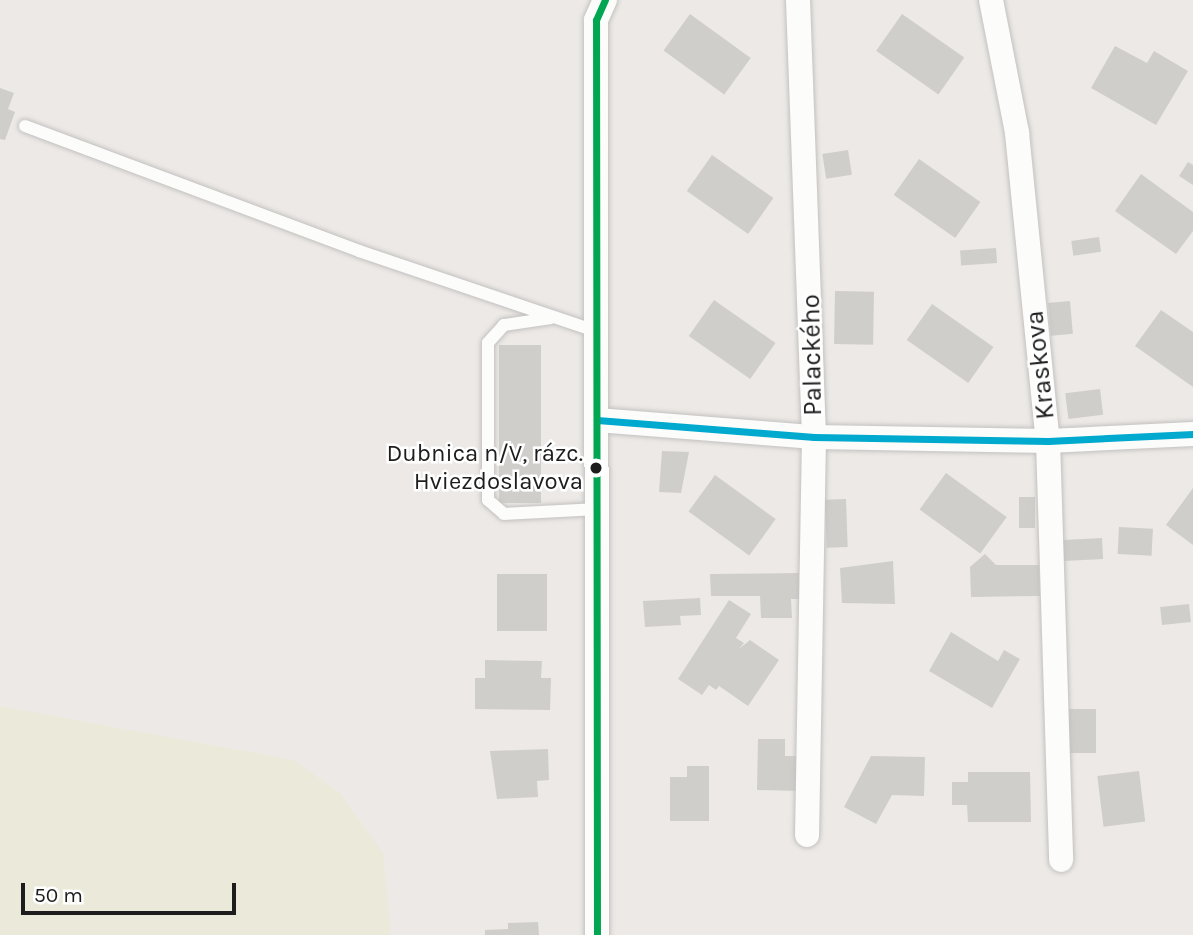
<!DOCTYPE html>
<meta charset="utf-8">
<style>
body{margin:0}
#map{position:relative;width:1193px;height:935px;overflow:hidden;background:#ece9e6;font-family:Karla,sans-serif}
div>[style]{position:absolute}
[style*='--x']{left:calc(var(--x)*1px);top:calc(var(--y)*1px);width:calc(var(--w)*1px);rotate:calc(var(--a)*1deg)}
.farmland>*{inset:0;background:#ebeada}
.building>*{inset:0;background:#d0cecb;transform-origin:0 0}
.roads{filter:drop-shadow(0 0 2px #c3c1c0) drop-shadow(0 0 2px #c3c1c0)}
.service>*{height:12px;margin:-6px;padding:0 6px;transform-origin:6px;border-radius:6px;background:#fcfcfb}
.minor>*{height:24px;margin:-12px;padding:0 12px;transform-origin:12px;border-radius:12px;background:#fcfcfb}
.bus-1>*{height:7px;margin:-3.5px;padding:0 3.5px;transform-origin:3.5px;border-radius:3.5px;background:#00a9ce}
.bus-2>*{height:7px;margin:-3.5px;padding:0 3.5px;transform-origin:3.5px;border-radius:3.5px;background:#00a651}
.dots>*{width:19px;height:19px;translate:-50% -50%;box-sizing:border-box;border:4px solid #fff;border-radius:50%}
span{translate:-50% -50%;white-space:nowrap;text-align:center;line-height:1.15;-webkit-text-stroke:5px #fff;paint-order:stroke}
.bus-label{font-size:24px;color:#1d1d1d}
.right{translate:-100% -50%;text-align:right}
.street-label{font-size:26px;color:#1d1d1d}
.scale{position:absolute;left:21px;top:883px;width:215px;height:32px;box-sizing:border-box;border:4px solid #1d1d1d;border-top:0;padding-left:9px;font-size:21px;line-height:24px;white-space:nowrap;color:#1d1d1d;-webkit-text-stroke:5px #fff;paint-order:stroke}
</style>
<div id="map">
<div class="farmland">
<div style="clip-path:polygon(0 706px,293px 760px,339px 792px,383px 853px,391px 935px,0 935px)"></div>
</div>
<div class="building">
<div style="left:690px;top:14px;width:75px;height:45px;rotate:36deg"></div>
<div style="left:902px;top:14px;width:76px;height:45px;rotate:35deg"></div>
<div style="clip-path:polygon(1115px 46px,1147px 63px,1154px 51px,1188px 71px,1156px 125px,1091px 88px)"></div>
<div style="clip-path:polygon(0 88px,14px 93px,8px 109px,15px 112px,5px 140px,0 139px)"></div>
<div style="left:848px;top:150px;width:25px;height:26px;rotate:81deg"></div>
<div style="left:712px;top:155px;width:75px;height:44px;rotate:35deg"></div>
<div style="left:919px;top:159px;width:75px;height:44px;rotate:35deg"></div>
<div style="clip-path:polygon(1188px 162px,1193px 165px,1193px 185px,1179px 176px)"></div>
<div style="clip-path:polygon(1141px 174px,1193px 212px,1193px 231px,1176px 254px,1115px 211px)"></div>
<div style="left:1099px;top:237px;width:15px;height:28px;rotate:82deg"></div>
<div style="left:996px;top:248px;width:15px;height:36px;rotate:86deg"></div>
<div style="left:835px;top:291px;width:39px;height:53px;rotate:1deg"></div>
<div style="left:714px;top:300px;width:75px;height:44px;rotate:35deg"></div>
<div style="left:1070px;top:301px;width:33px;height:22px;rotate:85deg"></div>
<div style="left:932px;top:304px;width:75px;height:44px;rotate:35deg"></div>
<div style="clip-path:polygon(1161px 310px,1193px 332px,1193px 387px,1135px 346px)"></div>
<div style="left:499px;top:345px;width:42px;height:158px"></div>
<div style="left:1100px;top:389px;width:26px;height:35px;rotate:83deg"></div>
<div style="clip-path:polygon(662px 451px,689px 452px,681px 493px,659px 492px)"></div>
<div style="left:946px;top:473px;width:75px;height:45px;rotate:36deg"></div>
<div style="left:715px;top:475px;width:75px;height:45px;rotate:36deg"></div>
<div style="clip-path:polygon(1193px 488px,1193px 545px,1166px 525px)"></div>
<div style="left:1019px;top:497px;width:16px;height:31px"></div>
<div style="left:846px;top:499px;width:48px;height:21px;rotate:88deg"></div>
<div style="left:1119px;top:527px;width:34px;height:27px;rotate:3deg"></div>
<div style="left:1102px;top:538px;width:21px;height:39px;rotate:87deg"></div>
<div style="clip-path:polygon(985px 554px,996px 565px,1039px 565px,1040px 596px,971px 597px,970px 567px)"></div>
<div style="clip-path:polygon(893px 561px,895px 604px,842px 603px,840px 568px)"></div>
<div style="clip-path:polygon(799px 573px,800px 599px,791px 599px,792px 618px,761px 618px,760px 596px,711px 596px,710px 574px)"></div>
<div style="left:497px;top:574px;width:50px;height:57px"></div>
<div style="clip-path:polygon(700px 598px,701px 615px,680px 616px,681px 625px,645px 627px,643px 601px)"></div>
<div style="clip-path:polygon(729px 600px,751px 614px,736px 638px,744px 643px,739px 649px,750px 640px,779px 660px,748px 706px,719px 686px,716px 690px,709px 685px,702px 695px,678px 679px)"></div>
<div style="left:1189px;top:604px;width:18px;height:29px;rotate:84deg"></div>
<div style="clip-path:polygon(951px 632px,998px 661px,1004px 650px,1020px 659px,992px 708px,929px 671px)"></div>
<div style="clip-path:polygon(485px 660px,542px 661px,541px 678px,551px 678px,550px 710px,475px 709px,475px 678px,485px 678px)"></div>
<div style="left:1068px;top:709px;width:28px;height:44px"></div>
<div style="clip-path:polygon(758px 739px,785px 739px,785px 756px,800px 756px,800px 791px,757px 790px)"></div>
<div style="clip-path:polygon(548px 749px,549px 780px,537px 781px,538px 797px,497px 799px,490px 751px)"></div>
<div style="clip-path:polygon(871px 756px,925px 757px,924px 796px,892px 795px,876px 824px,844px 807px)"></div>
<div style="clip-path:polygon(687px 766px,709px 766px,709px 821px,670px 821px,670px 777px,687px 777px)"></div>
<div style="left:1139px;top:771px;width:51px;height:42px;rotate:83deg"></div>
<div style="clip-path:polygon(968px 772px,1030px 772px,1031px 822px,968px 822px,967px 805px,952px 805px,952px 782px,968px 782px)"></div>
<div style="clip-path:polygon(538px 922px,539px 935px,485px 935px,485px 930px,508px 929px,508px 923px)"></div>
</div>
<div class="roads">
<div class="service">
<div style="--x:25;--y:126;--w:357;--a:20.5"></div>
<div style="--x:359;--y:251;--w:252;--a:18.7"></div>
<div style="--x:551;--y:318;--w:48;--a:171.5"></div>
<div style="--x:504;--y:325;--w:24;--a:132"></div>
<div style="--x:488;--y:343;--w:157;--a:90"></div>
<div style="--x:488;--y:500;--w:21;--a:41"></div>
<div style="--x:504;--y:514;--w:93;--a:-3.1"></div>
</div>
<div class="minor">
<div style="--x:798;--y:0;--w:437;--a:87.9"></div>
<div style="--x:814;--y:437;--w:398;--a:91"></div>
<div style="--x:991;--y:0;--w:136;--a:78.9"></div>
<div style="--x:1017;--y:133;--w:310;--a:84.3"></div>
<div style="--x:1048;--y:441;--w:419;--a:88.2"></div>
<div style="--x:597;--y:420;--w:218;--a:4.5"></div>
<div style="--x:814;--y:437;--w:234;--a:1"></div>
<div style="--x:1048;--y:441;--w:145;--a:-2.8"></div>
<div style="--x:597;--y:935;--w:915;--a:-90.06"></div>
<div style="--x:596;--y:20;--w:22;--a:-66"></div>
</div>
</div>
<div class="bus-1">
<div style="--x:597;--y:420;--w:218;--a:4.5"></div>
<div style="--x:814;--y:437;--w:234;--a:1"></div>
<div style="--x:1048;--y:441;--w:145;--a:-2.8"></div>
</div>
<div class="bus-2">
<div style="--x:597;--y:935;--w:915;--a:-90.06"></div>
<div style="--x:596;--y:20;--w:22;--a:-66"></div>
</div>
<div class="dots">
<div style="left:596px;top:468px;background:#1d1d1d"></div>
</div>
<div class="bus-label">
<span class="right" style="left:583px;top:468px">Dubnica n/V, rázc.<br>Hviezdoslavova</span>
</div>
<div class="street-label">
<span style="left:812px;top:355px;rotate:-91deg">Palackého</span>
<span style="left:1040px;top:365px;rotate:-96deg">Kraskova</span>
</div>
<div class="scale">50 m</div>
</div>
